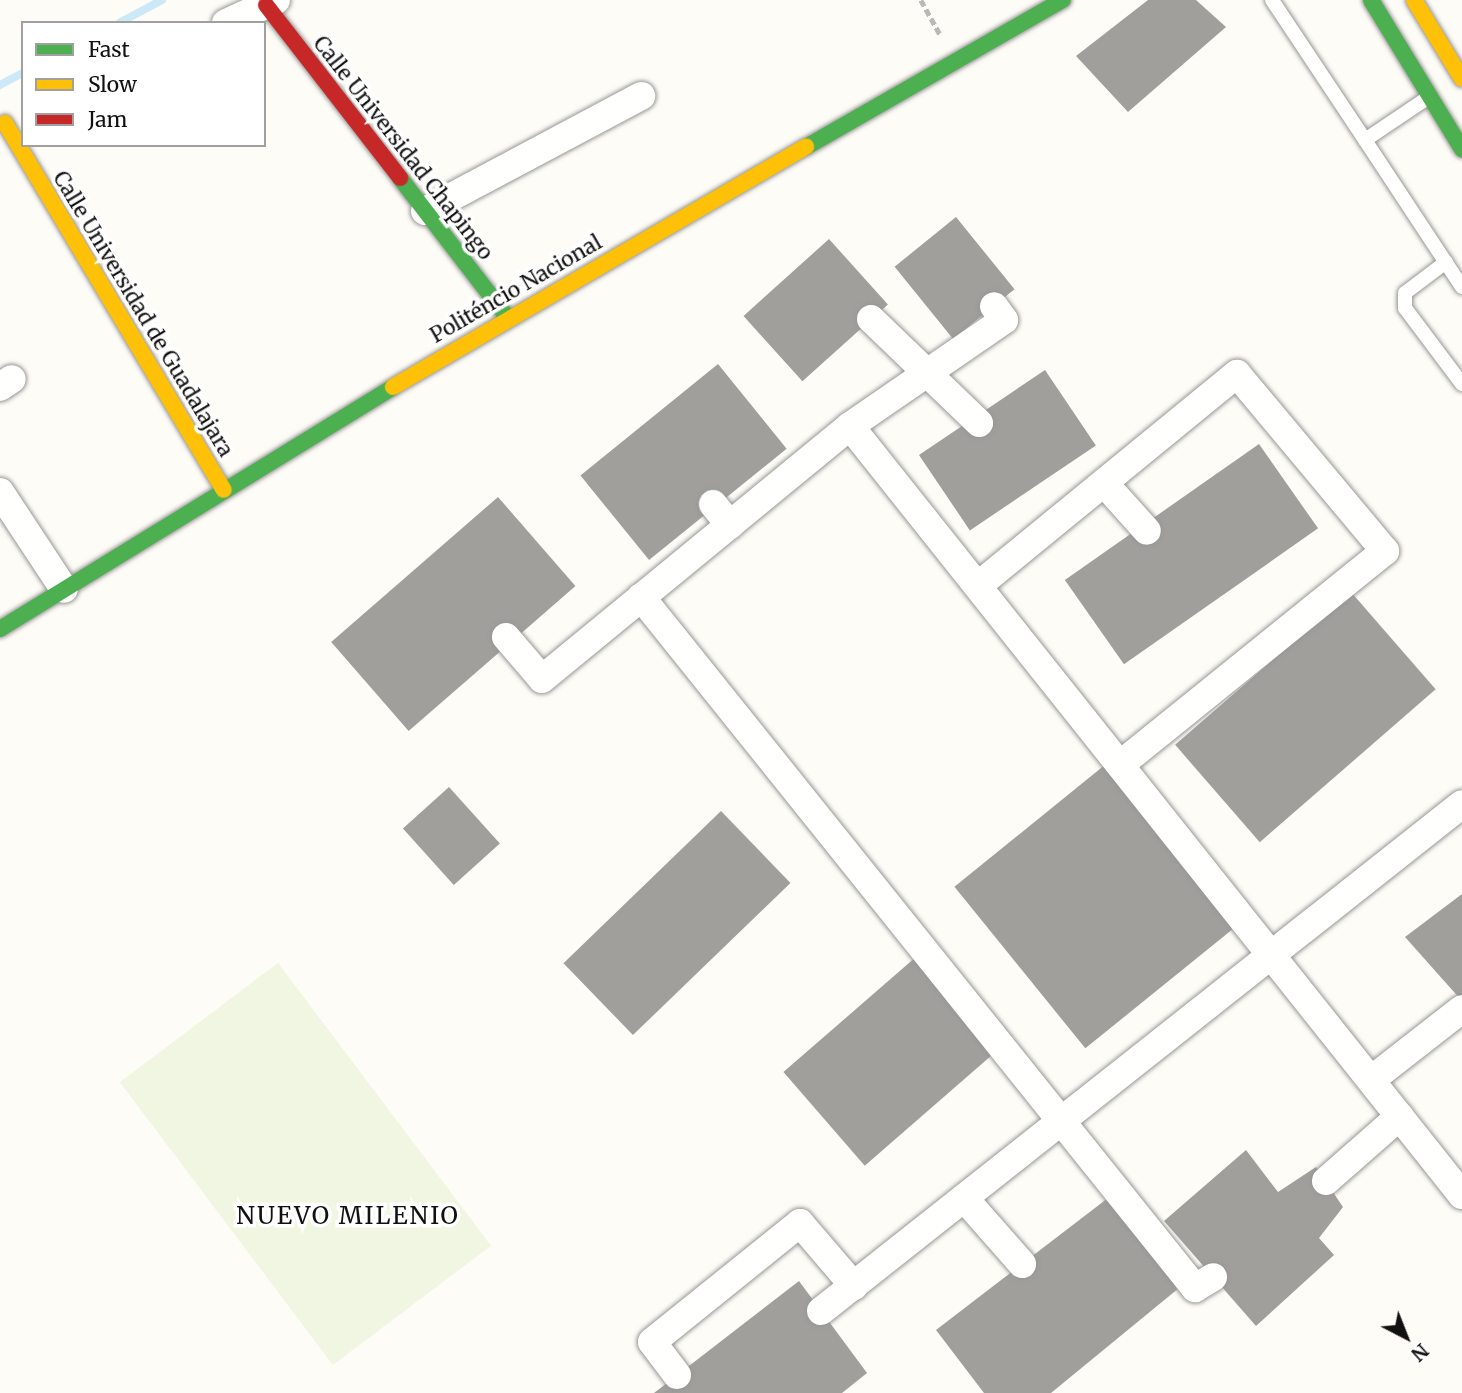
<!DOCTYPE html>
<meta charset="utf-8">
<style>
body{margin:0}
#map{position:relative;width:1462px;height:1393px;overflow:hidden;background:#fdfcf7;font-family:Merriweather,serif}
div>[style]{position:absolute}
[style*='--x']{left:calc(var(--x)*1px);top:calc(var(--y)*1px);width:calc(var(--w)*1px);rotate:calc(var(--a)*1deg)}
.pitch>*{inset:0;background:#f0f6e1;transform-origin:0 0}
.stream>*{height:8px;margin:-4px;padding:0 4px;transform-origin:4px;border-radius:4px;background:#cde8f7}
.building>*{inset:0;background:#a19f9c;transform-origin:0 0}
.path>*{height:4.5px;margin-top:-2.25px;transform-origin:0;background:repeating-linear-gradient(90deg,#b9b9b8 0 7px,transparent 0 10.5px)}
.roads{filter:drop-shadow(0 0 2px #979795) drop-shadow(0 0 2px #979795)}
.lane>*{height:14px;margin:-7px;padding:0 7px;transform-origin:7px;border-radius:7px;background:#fffffe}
.street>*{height:28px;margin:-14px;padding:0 14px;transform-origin:14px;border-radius:14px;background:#fffffe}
.fast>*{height:16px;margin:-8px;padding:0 8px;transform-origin:8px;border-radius:8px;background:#4caf50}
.slow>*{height:16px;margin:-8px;padding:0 8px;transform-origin:8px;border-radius:8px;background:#ffc107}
.jam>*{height:16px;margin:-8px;padding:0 8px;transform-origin:8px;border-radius:8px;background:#c62828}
span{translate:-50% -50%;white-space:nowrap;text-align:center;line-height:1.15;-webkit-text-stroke:7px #fff;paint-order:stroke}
.street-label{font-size:21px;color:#111}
.quarter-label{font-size:24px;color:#111;letter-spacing:2px}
.legend{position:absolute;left:21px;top:21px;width:245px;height:126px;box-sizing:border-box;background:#fff;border:2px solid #a0a0a0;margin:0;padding:9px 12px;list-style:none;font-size:21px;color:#111}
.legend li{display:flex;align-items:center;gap:14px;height:35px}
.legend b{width:35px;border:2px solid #a0a0a0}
.north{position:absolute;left:1371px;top:1302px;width:70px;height:70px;-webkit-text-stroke:5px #fff;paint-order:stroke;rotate:138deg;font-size:19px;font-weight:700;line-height:28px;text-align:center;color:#111}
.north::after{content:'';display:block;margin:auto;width:24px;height:32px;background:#111;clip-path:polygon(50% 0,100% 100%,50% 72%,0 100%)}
</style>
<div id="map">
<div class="pitch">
<div style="left:278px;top:963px;width:354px;height:198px;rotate:53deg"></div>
</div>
<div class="stream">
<div style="--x:119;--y:23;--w:49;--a:-28.1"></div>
<div style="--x:0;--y:85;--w:26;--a:-28"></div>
</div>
<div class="building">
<div style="clip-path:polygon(1148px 0,1196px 0,1226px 27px,1128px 112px,1076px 56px)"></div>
<div style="left:956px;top:217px;width:93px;height:79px;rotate:51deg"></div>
<div style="left:829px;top:239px;width:88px;height:115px;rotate:48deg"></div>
<div style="left:718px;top:364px;width:109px;height:177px;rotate:51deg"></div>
<div style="left:1045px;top:370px;width:91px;height:152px;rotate:56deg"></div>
<div style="left:1259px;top:444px;width:103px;height:237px;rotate:55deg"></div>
<div style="left:498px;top:497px;width:118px;height:221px;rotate:49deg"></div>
<div style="left:1351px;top:592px;width:129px;height:233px;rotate:49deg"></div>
<div style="left:1106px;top:764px;width:208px;height:195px;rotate:51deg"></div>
<div style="left:449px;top:787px;width:76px;height:62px;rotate:48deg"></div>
<div style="left:721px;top:811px;width:100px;height:219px;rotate:46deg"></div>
<div style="clip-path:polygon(1462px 894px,1462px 1001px,1405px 937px)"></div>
<div style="left:917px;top:956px;width:124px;height:177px;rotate:49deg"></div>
<div style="clip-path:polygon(1246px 1150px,1278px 1192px,1316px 1167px,1343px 1207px,1319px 1238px,1334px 1255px,1256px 1326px,1164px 1221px)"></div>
<div style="clip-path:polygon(1108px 1198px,1179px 1288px,1051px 1393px,984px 1393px,936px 1330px)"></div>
<div style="clip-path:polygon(799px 1281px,867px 1373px,842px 1393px,654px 1393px)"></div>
</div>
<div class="path">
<div style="--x:921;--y:0;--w:39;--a:61"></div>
</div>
<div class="roads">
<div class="lane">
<div style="--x:1272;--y:0;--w:168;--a:56.4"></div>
<div style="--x:1365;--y:140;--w:77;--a:-33.9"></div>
<div style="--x:1365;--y:140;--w:176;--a:56.6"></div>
<div style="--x:1446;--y:262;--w:51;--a:142.9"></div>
<div style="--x:1405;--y:293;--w:15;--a:90"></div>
<div style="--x:1405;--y:308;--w:95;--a:53.1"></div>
</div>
<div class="street">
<div style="--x:226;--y:23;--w:55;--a:-24.7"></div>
<div style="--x:425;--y:211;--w:245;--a:-28"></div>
<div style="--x:871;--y:319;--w:150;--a:43.9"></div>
<div style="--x:0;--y:387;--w:14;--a:-34"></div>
<div style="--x:850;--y:426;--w:187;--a:-34.5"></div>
<div style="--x:1004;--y:320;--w:17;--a:-126"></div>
<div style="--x:1104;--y:483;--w:64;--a:48.1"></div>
<div style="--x:0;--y:492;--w:116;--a:56.6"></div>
<div style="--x:713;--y:504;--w:27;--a:51"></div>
<div style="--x:980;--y:584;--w:332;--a:-39.3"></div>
<div style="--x:1237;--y:374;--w:231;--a:50.1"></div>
<div style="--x:1385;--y:551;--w:338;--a:141.1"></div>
<div style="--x:641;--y:597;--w:886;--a:51.28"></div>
<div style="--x:1195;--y:1288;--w:21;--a:-31"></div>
<div style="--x:506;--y:637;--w:55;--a:49.4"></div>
<div style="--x:542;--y:679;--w:399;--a:-39.4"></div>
<div style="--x:850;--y:426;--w:983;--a:51.49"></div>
<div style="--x:1371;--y:1080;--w:115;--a:-38"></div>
<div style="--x:1326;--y:1181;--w:98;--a:-41.3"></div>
<div style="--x:964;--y:1198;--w:88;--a:48.7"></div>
<div style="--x:821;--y:1311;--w:817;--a:-38.34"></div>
<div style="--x:677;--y:1375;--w:41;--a:-127.1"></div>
<div style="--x:652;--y:1342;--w:190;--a:-38.8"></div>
<div style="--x:800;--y:1223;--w:83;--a:49.4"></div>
</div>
<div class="fast">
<div style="--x:1371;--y:0;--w:175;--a:58.6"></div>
<div style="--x:806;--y:147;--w:296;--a:-29.8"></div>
<div style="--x:400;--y:178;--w:175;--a:52.4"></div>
<div style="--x:0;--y:629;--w:462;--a:-31.6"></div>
</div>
<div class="slow">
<div style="--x:1414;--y:0;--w:92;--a:58.7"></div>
<div style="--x:5;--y:123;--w:427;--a:59.2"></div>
<div style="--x:393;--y:387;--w:478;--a:-30.2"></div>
</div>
<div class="jam">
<div style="--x:266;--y:5;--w:219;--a:52.2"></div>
</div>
</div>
<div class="street-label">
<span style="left:403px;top:148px;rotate:52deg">Calle Universidad Chapingo</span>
<span style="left:516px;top:289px;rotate:-30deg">Politéncio Nacional</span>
<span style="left:143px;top:314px;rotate:59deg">Calle Universidad de Guadalajara</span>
</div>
<div class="quarter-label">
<span style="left:348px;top:1216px">NUEVO MILENIO</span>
</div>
<ul class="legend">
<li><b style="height:9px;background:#4caf50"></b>Fast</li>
<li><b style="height:9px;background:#ffc107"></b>Slow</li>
<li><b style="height:9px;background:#c62828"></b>Jam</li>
</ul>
<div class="north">N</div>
</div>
